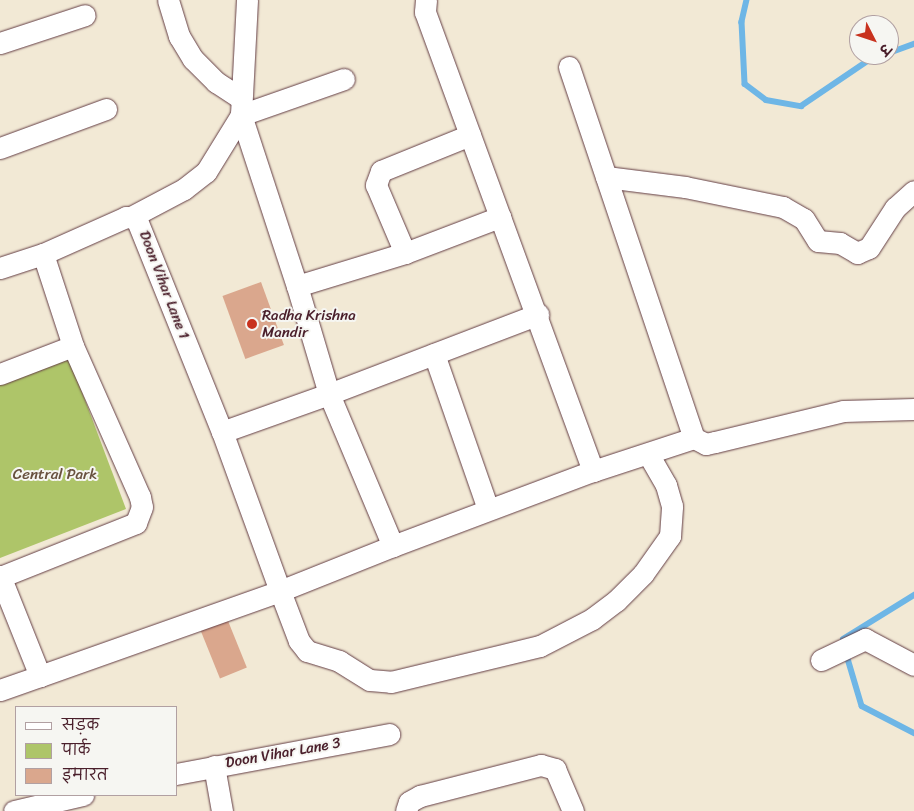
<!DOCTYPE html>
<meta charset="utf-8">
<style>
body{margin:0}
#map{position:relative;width:914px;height:811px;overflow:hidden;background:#f2e9d5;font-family:Sriracha,"Playpen Sans Deva",sans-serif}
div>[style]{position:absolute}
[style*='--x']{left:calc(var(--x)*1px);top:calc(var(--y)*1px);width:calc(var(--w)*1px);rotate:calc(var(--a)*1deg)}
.green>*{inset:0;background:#aec569}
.stream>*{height:5.5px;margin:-2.75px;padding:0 2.75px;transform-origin:2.75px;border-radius:2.75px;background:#6eb6e6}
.building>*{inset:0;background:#daa78d;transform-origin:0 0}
.roads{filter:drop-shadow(0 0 1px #633d44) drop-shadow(0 0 1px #633d44)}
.minor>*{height:21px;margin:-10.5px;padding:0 10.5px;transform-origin:10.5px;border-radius:10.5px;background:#fff}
.dots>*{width:14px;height:14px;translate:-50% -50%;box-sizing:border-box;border:2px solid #f6f6f2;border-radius:50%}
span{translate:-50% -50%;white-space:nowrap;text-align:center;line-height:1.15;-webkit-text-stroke:4px #f6f6f2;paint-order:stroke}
.street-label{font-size:15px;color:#4a1f2b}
.poi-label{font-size:15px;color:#4a1f2b}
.left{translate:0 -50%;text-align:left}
.park-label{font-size:15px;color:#68513e}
.legend{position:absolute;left:15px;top:706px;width:162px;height:90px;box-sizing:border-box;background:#f6f6f2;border:1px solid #b1a0a2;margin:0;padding:6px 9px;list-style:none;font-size:15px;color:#4a1f2b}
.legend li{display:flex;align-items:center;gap:10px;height:25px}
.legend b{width:25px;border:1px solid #b1a0a2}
.north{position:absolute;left:849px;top:15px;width:50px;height:50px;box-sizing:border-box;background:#f6f6f2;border:1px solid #b1a0a2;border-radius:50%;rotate:131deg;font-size:14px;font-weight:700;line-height:20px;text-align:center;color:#4a1f2b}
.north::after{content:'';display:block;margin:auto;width:18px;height:22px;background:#c8321e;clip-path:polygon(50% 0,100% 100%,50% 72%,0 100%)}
</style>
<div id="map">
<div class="green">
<div style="clip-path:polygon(67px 352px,126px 509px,0 558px,0 377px)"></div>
</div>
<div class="stream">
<div style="--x:747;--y:0;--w:23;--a:103"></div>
<div style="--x:742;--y:22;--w:62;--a:87.2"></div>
<div style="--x:745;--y:84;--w:26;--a:37"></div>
<div style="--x:766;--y:100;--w:36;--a:10"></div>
<div style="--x:801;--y:106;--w:82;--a:-34.1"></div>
<div style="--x:869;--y:60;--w:15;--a:-20"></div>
<div style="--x:889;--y:53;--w:27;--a:-20"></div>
<div style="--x:843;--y:639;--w:84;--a:-31.8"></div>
<div style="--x:846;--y:652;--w:56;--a:73.5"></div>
<div style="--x:862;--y:706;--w:59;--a:27.4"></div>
</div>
<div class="building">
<div style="left:261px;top:282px;width:67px;height:41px;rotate:70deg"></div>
<div style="left:224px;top:611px;width:61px;height:29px;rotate:68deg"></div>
</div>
<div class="roads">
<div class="minor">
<div style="--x:168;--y:0;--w:38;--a:73"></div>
<div style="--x:179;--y:36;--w:27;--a:59"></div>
<div style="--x:193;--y:59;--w:33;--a:45"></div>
<div style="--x:216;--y:82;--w:30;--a:33"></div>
<div style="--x:247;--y:0;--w:115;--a:93"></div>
<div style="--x:241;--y:115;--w:180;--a:71.9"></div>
<div style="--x:297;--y:286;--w:113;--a:-17"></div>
<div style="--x:426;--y:0;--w:12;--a:95"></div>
<div style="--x:425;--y:12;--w:489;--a:69.9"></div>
<div style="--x:593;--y:471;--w:106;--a:-18.1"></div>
<div style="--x:0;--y:43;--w:89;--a:-18.2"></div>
<div style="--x:569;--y:67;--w:391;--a:71.4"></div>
<div style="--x:694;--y:438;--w:13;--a:27"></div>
<div style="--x:706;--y:444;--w:9;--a:-13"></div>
<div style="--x:715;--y:442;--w:132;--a:-13.6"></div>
<div style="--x:843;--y:411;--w:71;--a:-1.6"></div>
<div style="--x:470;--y:135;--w:96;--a:158"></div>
<div style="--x:381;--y:171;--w:15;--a:110"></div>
<div style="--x:376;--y:185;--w:74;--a:66.9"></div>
<div style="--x:405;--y:253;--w:102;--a:-20.8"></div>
<div style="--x:0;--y:148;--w:113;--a:-20.2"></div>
<div style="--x:606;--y:177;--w:80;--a:7.2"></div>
<div style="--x:685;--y:187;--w:100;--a:11.5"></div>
<div style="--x:783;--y:207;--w:24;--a:30"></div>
<div style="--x:804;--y:219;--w:26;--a:58"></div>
<div style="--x:818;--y:241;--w:22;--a:5"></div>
<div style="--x:840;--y:243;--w:20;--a:30"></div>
<div style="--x:857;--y:253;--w:13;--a:-23"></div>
<div style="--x:869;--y:248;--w:48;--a:-57"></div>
<div style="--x:895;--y:208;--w:25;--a:-42"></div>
<div style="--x:131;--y:217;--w:60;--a:-27.8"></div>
<div style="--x:184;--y:189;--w:28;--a:-38"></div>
<div style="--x:206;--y:172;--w:67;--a:-58.4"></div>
<div style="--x:241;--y:115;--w:109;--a:-19.3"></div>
<div style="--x:43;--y:254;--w:97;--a:71.9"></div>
<div style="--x:0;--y:268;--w:45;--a:-18"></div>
<div style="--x:43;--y:254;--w:91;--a:-24"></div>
<div style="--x:126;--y:217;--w:10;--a:6"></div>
<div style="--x:136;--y:218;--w:231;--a:68.1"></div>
<div style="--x:297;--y:286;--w:113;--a:73.5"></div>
<div style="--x:329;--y:394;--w:224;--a:-20.9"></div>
<div style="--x:434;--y:354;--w:164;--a:70.8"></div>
<div style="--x:0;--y:374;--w:78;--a:-21"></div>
<div style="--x:73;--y:346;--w:165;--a:66.1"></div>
<div style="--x:140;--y:497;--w:10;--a:79"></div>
<div style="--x:142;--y:507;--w:17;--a:111"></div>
<div style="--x:136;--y:523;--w:146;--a:158.3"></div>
<div style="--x:393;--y:546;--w:122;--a:158.3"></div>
<div style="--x:280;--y:591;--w:169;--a:-110"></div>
<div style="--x:222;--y:432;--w:114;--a:-19.6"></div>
<div style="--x:329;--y:394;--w:165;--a:67.2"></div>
<div style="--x:393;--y:546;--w:214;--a:-20.6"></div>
<div style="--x:0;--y:576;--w:108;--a:68.2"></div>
<div style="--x:40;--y:676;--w:255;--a:-19.5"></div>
<div style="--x:280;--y:591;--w:53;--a:69.2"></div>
<div style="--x:299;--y:641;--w:13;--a:51"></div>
<div style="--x:307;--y:651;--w:34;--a:17"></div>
<div style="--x:339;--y:661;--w:36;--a:32"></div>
<div style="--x:370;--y:680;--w:21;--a:5"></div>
<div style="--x:391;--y:682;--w:153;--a:-13.6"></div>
<div style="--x:540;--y:646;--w:59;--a:-27.4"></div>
<div style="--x:592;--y:619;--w:30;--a:-37"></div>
<div style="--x:616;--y:601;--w:38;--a:-45"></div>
<div style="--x:643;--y:574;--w:47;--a:-54.6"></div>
<div style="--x:670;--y:536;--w:30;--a:-86"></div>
<div style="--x:672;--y:506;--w:22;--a:-106"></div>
<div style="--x:666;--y:485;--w:34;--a:-120"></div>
<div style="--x:821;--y:660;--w:49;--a:-25.5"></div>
<div style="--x:865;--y:639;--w:55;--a:28"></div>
<div style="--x:0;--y:690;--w:42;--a:-19.3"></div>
<div style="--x:214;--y:766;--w:46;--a:79.9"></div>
<div style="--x:176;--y:774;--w:217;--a:-10.6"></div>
<div style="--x:14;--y:811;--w:71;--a:-13.1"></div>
<div style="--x:406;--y:811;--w:9;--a:-72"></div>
<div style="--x:409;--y:802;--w:13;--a:-29"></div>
<div style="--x:420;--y:796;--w:125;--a:-14.4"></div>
<div style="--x:541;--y:765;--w:15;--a:16"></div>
<div style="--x:555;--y:769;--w:46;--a:66.8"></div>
</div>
</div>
<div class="dots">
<div style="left:252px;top:324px;background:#c8321e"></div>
</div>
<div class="street-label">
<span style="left:164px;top:285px;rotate:69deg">Doon Vihar Lane 1</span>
<span style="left:283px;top:753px;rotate:-10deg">Doon Vihar Lane 3</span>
</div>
<div class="poi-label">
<span class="left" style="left:262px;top:324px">Radha Krishna<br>Mandir</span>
</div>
<div class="park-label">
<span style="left:55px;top:475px">Central Park</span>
</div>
<ul class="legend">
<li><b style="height:6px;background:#fff"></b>सड़क</li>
<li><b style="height:14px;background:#aec569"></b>पार्क</li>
<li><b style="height:14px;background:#daa78d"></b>इमारत</li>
</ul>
<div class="north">उ</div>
</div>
